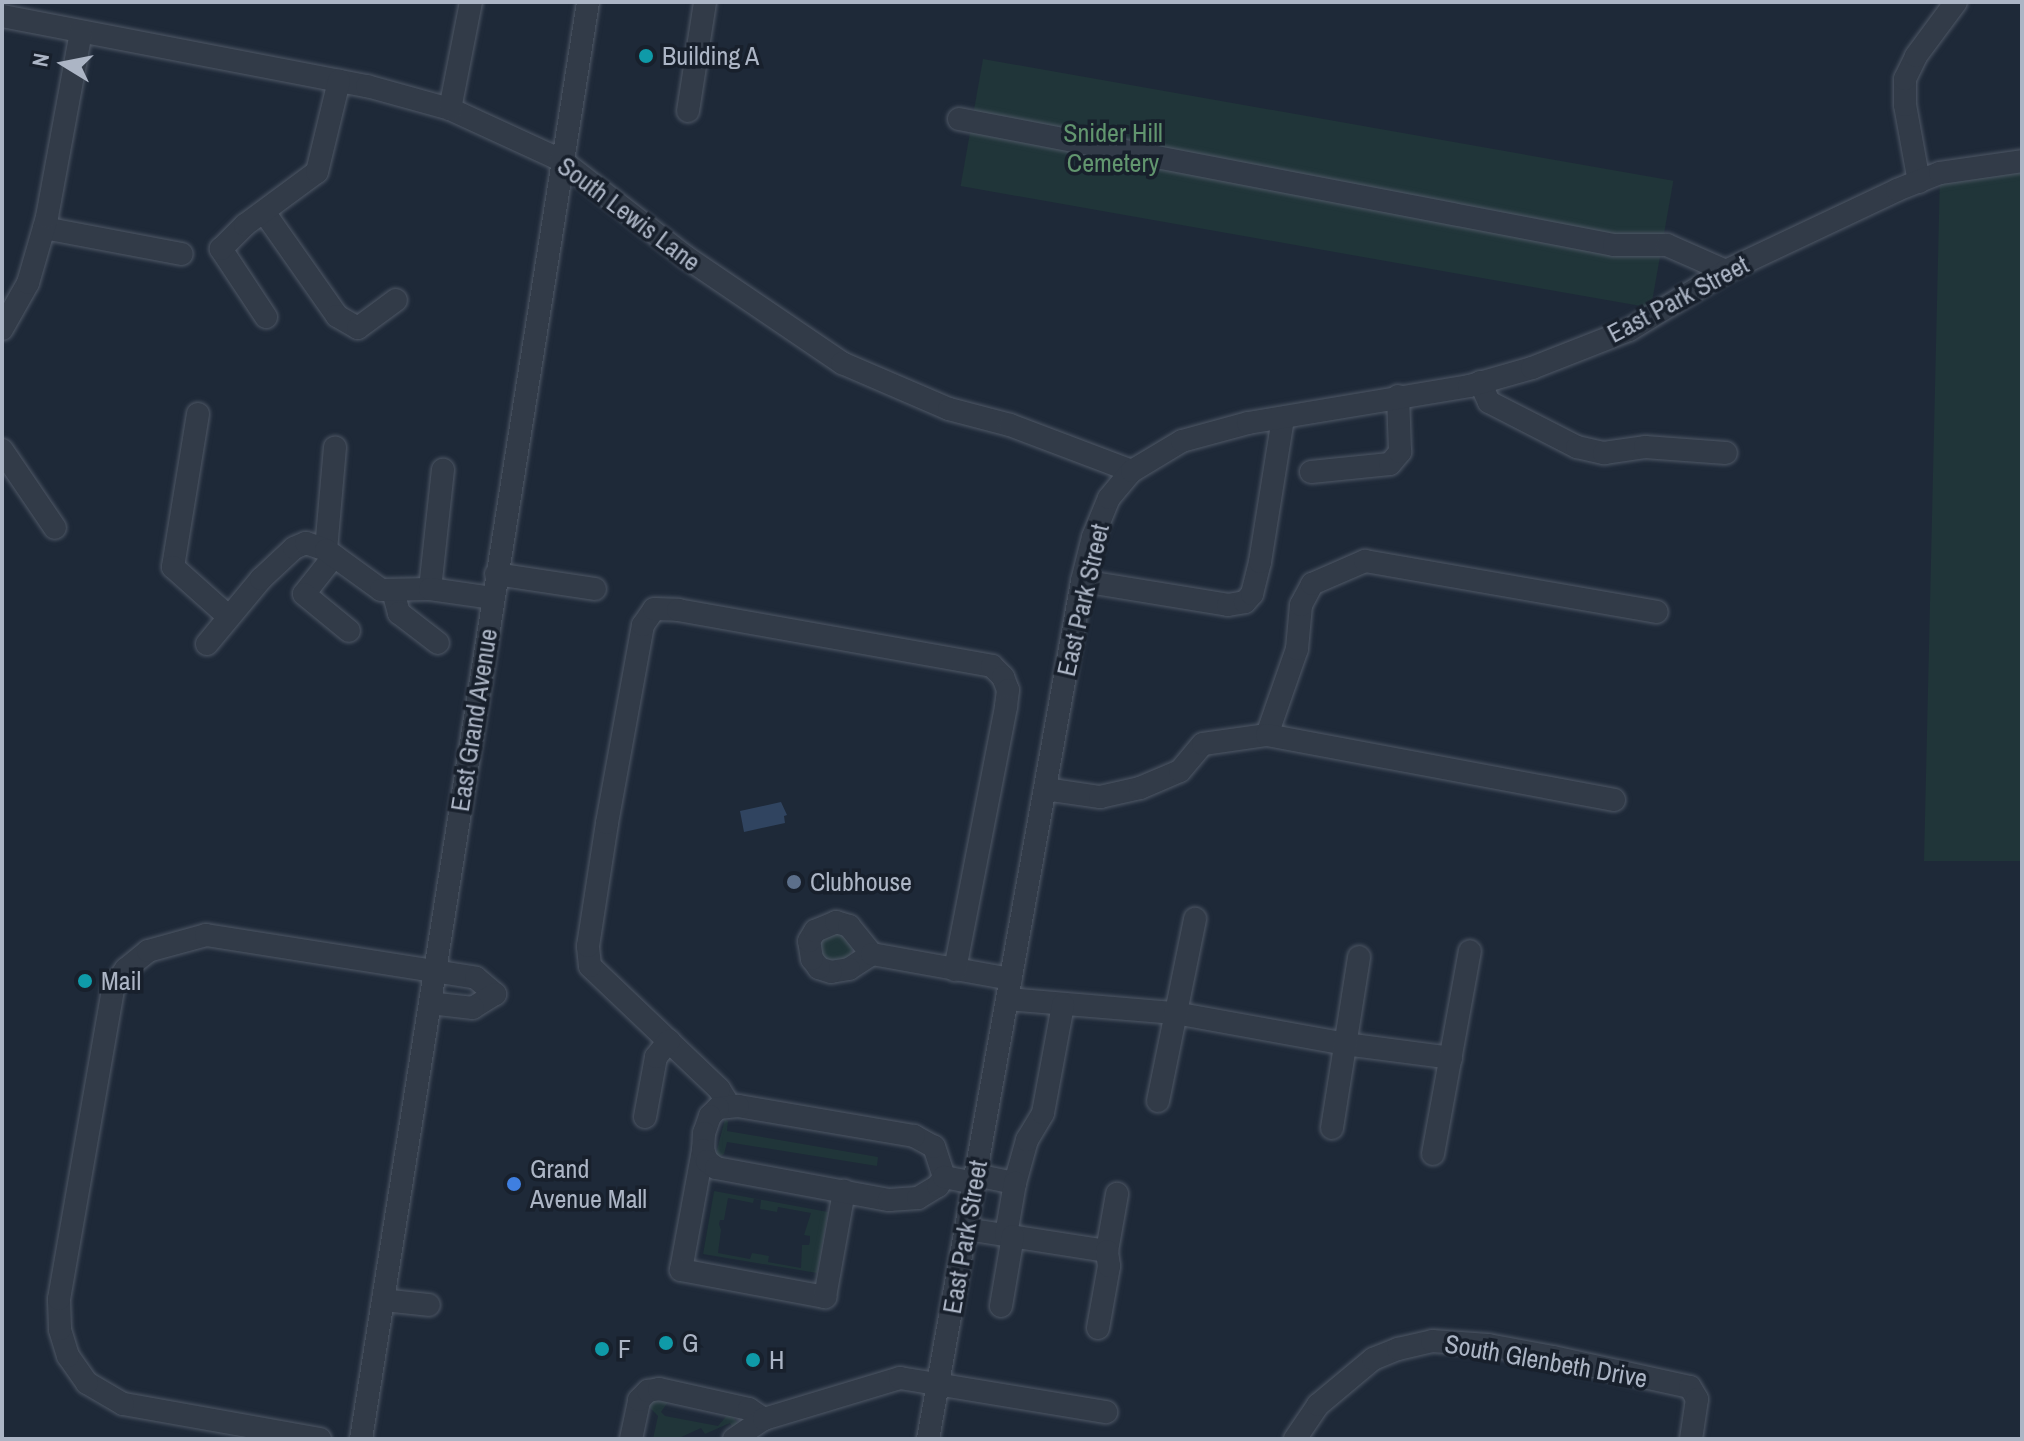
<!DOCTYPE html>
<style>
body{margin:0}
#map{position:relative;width:2024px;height:1441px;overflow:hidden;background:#1e2938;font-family:"Archivo Narrow",sans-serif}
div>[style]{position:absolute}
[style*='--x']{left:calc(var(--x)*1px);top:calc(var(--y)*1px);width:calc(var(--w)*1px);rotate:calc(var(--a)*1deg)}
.green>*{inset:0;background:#203539;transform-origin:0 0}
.round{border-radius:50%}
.water>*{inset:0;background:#304460}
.roads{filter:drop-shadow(0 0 2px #4f5866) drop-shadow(0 0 2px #4f5866)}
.minor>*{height:22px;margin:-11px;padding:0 11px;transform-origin:11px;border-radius:11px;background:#323b48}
.dots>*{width:22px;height:22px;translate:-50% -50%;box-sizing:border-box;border:4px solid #18202c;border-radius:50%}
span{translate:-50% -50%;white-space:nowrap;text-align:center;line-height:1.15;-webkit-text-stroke:7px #18202c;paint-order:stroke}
.poi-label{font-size:26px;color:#acb5c5}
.left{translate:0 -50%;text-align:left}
.park-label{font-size:26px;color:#62966f}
.street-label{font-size:26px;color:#acb5c5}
.frame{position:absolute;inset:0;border:4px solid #acb5c5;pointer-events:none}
.north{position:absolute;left:24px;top:24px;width:80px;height:80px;-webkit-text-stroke:6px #18202c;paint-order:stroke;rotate:280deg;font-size:22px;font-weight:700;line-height:32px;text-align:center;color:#acb5c5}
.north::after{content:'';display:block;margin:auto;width:28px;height:36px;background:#acb5c5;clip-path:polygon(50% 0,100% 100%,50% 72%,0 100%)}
</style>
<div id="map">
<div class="green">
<div style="left:983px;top:59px;width:701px;height:129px;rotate:10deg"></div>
<div style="clip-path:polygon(2022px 161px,2022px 861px,1924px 861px,1940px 173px)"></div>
<div class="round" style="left:820px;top:932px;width:32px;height:32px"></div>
<div style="clip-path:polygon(725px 1119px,728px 1121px,727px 1131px,878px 1157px,877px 1166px,727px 1142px,724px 1154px,719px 1157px,716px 1154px)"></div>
<div style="clip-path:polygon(evenodd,714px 1191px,828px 1212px,817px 1273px,703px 1254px,714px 1191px,728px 1198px,753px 1203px,754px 1199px,761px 1200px,760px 1209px,777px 1212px,778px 1207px,811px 1213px,804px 1235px,810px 1236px,810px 1241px,809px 1245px,802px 1245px,801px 1268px,768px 1262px,769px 1256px,752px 1253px,750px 1259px,718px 1253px,721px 1230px,719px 1224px,720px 1220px,724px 1220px,728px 1198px)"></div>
<div style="clip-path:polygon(653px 1399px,668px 1402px,661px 1412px,665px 1416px,718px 1426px,730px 1412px,738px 1424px,733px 1428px,730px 1423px,705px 1434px,701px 1428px,677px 1439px,653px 1439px,658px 1416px,647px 1405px)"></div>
</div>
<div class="water">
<div style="clip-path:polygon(781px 802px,787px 815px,784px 816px,785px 823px,744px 832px,740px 811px)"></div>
</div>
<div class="roads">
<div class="minor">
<div style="--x:2;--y:16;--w:372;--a:10.9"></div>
<div style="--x:367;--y:86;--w:86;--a:15.5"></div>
<div style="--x:450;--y:109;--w:122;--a:24.7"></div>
<div style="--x:561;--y:160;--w:158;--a:37.8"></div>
<div style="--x:686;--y:257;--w:189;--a:34.2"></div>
<div style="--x:842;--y:363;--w:116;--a:23.3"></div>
<div style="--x:949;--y:409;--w:63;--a:14.7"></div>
<div style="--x:1010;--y:425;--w:130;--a:20.7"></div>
<div style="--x:450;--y:109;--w:109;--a:-78.9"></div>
<div style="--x:688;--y:111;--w:110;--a:-81.1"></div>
<div style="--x:959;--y:119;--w:667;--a:10.89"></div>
<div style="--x:1614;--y:245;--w:53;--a:0"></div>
<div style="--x:1667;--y:245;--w:64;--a:23.8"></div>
<div style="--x:1919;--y:182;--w:78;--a:-100.3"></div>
<div style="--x:1905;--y:105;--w:26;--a:-90"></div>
<div style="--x:1905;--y:79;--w:25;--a:-64"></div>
<div style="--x:1916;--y:56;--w:67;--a:-53.5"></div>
<div style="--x:264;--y:212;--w:127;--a:54.9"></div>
<div style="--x:337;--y:316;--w:24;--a:30"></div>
<div style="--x:358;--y:328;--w:47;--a:-36.4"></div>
<div style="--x:44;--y:228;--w:140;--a:10.7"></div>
<div style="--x:266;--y:317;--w:82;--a:-123.5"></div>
<div style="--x:221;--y:249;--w:34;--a:-45"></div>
<div style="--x:245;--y:225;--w:89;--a:-36.4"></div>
<div style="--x:317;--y:172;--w:94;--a:-76.4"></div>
<div style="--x:2;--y:329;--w:53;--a:-60.5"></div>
<div style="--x:28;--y:283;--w:69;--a:-73.9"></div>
<div style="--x:47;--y:217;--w:188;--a:-79.6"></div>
<div style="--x:1480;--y:382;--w:22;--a:66"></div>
<div style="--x:1489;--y:402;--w:99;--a:27.1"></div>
<div style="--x:1577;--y:447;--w:28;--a:13"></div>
<div style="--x:1604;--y:453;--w:41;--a:-8.3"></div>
<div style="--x:1645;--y:447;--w:81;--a:4.2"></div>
<div style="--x:198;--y:414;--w:155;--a:99.3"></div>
<div style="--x:173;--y:567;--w:75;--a:41.8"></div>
<div style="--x:2;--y:450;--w:94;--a:55.8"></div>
<div style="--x:1311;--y:472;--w:79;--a:-5.8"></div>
<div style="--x:1390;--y:464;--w:16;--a:-50"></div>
<div style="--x:1400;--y:452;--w:56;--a:-92"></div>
<div style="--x:326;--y:550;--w:103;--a:-85"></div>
<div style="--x:334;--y:556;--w:48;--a:128.3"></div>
<div style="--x:304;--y:594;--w:58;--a:39.4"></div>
<div style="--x:496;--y:574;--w:100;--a:8.6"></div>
<div style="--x:1082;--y:581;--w:148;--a:9.3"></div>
<div style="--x:1228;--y:605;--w:17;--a:-10"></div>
<div style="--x:1245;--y:602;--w:11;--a:-49"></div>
<div style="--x:1252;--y:594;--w:33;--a:-76"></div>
<div style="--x:1260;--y:562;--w:146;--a:-80.9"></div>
<div style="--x:430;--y:589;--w:120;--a:-83.8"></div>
<div style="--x:393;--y:591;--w:23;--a:75"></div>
<div style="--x:399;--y:613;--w:49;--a:37.6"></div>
<div style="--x:207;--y:644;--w:85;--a:-50.3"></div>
<div style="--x:261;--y:579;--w:45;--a:-43.2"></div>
<div style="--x:294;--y:548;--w:13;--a:-23"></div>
<div style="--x:306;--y:543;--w:21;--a:19"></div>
<div style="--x:326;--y:550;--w:68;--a:36"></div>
<div style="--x:381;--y:590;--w:49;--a:-1.2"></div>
<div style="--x:430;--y:589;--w:64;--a:8.1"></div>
<div style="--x:1267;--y:735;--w:91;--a:-70.8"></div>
<div style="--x:1297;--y:649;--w:44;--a:-84.8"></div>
<div style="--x:1301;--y:605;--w:24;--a:-62"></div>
<div style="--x:1312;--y:584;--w:58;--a:-23.5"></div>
<div style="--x:1365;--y:561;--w:296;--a:9.9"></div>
<div style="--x:1045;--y:789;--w:56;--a:8.3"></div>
<div style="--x:1100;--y:797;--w:41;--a:-12.7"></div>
<div style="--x:1140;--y:788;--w:43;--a:-23"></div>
<div style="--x:1180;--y:771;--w:35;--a:-50"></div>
<div style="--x:1203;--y:744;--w:65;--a:-8"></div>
<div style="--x:1267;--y:735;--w:353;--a:10.6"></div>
<div style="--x:872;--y:954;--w:27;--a:147"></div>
<div style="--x:849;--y:969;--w:18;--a:171"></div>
<div style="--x:831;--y:972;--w:13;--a:-162"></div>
<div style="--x:819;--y:968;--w:11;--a:-128"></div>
<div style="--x:812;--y:959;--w:18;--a:-99"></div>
<div style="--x:809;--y:941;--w:12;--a:-59"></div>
<div style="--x:815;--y:931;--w:23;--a:-23"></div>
<div style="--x:836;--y:922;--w:14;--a:17"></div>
<div style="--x:849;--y:926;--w:36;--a:51"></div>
<div style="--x:872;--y:954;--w:141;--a:10.2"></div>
<div style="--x:1007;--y:999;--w:169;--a:4.8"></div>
<div style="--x:1175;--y:1013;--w:173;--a:10.3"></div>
<div style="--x:1345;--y:1044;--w:107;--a:7.5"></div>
<div style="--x:1158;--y:1101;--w:186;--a:-78.5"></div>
<div style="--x:729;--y:1105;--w:19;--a:-122"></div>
<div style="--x:719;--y:1089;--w:178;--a:-136.4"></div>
<div style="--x:590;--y:966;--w:20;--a:-96"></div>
<div style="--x:588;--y:946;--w:124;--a:-81.2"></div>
<div style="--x:607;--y:823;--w:201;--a:-79.7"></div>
<div style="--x:643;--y:625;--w:19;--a:-55"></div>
<div style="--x:654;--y:609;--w:24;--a:2"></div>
<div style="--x:678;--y:610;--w:319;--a:10.1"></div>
<div style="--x:992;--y:666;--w:16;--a:45"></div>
<div style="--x:1003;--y:677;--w:14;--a:69"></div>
<div style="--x:1008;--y:690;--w:17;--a:97"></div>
<div style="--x:1006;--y:707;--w:268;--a:101"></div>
<div style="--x:645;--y:1117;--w:61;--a:-79.6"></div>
<div style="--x:656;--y:1057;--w:21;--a:-51"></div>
<div style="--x:1332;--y:1128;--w:173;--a:-81"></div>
<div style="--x:703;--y:1150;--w:122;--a:100.4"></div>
<div style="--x:681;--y:1270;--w:147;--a:10.6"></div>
<div style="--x:825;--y:1297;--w:108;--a:-79.8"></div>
<div style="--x:1433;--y:1154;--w:206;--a:-79.7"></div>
<div style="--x:976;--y:1175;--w:40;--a:12"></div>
<div style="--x:1015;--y:1183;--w:45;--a:-74.4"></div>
<div style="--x:1027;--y:1140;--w:31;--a:-59"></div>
<div style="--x:1043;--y:1113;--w:110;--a:-79.5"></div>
<div style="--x:944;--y:1177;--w:32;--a:-108"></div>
<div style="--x:934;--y:1147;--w:23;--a:-151"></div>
<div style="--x:914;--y:1136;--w:179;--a:-170.3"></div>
<div style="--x:738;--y:1106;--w:20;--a:174"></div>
<div style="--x:718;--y:1108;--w:11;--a:135"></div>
<div style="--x:710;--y:1116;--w:18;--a:109"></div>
<div style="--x:704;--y:1133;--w:17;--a:93"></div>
<div style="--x:703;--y:1150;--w:12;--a:70"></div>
<div style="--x:707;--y:1161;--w:11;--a:38"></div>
<div style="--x:716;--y:1168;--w:176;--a:10.5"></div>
<div style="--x:889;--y:1200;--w:29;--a:-4"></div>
<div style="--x:918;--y:1198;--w:23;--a:-31"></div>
<div style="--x:938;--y:1186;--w:11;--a:-56"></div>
<div style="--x:944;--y:1177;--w:32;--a:11"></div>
<div style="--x:966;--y:1229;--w:143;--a:8.9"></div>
<div style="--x:1107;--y:1251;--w:58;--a:-80"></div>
<div style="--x:1006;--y:1235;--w:53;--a:-80.2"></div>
<div style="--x:383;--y:1300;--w:46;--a:6.2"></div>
<div style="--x:1001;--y:1306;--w:71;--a:-80.3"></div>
<div style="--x:1098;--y:1328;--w:63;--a:-79.9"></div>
<div style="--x:1109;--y:1266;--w:15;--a:-98"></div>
<div style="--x:320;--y:1439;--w:200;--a:-169.9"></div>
<div style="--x:123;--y:1404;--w:42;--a:-149.7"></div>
<div style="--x:87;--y:1383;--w:33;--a:-125"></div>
<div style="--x:68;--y:1356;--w:28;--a:-107"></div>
<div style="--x:60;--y:1329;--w:30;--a:-92"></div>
<div style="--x:59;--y:1299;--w:316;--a:-80.1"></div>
<div style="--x:113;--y:988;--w:23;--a:-56"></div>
<div style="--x:126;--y:969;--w:28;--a:-39"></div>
<div style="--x:148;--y:951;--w:60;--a:-15.4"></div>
<div style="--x:206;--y:935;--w:273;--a:9"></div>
<div style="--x:476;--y:978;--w:25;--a:40"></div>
<div style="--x:495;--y:994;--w:26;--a:148"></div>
<div style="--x:473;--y:1008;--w:43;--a:-173.4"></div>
<div style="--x:361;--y:1439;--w:1455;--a:-81.02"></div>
<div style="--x:631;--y:1439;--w:40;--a:-78"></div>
<div style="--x:639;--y:1400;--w:13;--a:-45"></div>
<div style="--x:648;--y:1391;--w:11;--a:-10"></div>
<div style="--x:659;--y:1389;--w:92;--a:12.5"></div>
<div style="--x:749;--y:1409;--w:18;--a:34"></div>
<div style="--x:734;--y:1439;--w:36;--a:-34"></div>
<div style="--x:764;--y:1419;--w:142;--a:-16.8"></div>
<div style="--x:900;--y:1378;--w:209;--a:9.4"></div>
<div style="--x:928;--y:1439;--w:872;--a:-79.82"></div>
<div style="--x:1082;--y:581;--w:45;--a:-76"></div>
<div style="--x:1093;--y:537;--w:42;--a:-67.7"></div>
<div style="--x:1109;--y:498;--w:35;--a:-50"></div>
<div style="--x:1132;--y:471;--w:58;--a:-31"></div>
<div style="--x:1182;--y:441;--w:68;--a:-15.3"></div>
<div style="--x:1248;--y:423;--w:224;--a:-9.5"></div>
<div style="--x:1469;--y:386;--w:66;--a:-15.9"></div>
<div style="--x:1532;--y:368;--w:104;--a:-21.4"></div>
<div style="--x:1629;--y:330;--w:114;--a:-31.3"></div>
<div style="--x:1726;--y:271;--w:189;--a:-25.3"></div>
<div style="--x:1897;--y:190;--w:46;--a:-21.6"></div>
<div style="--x:1940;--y:173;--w:83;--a:-8.3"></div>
<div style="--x:1295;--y:1439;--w:41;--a:-55.9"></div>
<div style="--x:1318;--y:1405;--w:72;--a:-39.9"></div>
<div style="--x:1373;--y:1359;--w:27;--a:-22"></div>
<div style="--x:1398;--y:1349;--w:35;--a:-13"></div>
<div style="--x:1432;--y:1341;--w:56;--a:4.1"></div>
<div style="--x:1488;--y:1345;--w:66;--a:10.5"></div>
<div style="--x:1553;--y:1357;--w:140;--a:12.4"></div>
<div style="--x:1690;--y:1387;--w:14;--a:60"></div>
<div style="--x:1697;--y:1399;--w:40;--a:98.5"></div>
</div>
</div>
<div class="dots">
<div style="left:646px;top:56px;background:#0f9aa8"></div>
<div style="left:794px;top:882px;background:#5c6f8a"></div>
<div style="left:85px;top:981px;background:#0f9aa8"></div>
<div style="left:514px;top:1184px;background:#3f7fe0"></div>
<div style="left:666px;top:1343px;background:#0f9aa8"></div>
<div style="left:602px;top:1349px;background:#0f9aa8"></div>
<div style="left:753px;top:1360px;background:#0f9aa8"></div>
</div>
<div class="poi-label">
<span class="left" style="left:662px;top:56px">Building A</span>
<span class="left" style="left:810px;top:882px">Clubhouse</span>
<span class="left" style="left:101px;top:981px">Mail</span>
<span class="left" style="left:530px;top:1184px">Grand<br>Avenue Mall</span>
<span class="left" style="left:682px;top:1343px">G</span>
<span class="left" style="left:618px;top:1349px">F</span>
<span class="left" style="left:769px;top:1360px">H</span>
</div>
<div class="park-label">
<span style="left:1113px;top:148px">Snider Hill<br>Cemetery</span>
</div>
<div class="street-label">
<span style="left:629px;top:214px;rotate:37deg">South Lewis Lane</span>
<span style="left:1678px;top:299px;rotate:-28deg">East Park Street</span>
<span style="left:1083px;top:600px;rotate:-77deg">East Park Street</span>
<span style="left:474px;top:720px;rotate:-81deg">East Grand Avenue</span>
<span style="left:965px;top:1237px;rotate:-80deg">East Park Street</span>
<span style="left:1546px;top:1361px;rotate:10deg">South Glenbeth Drive</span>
</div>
<div class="frame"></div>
<div class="north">N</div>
</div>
